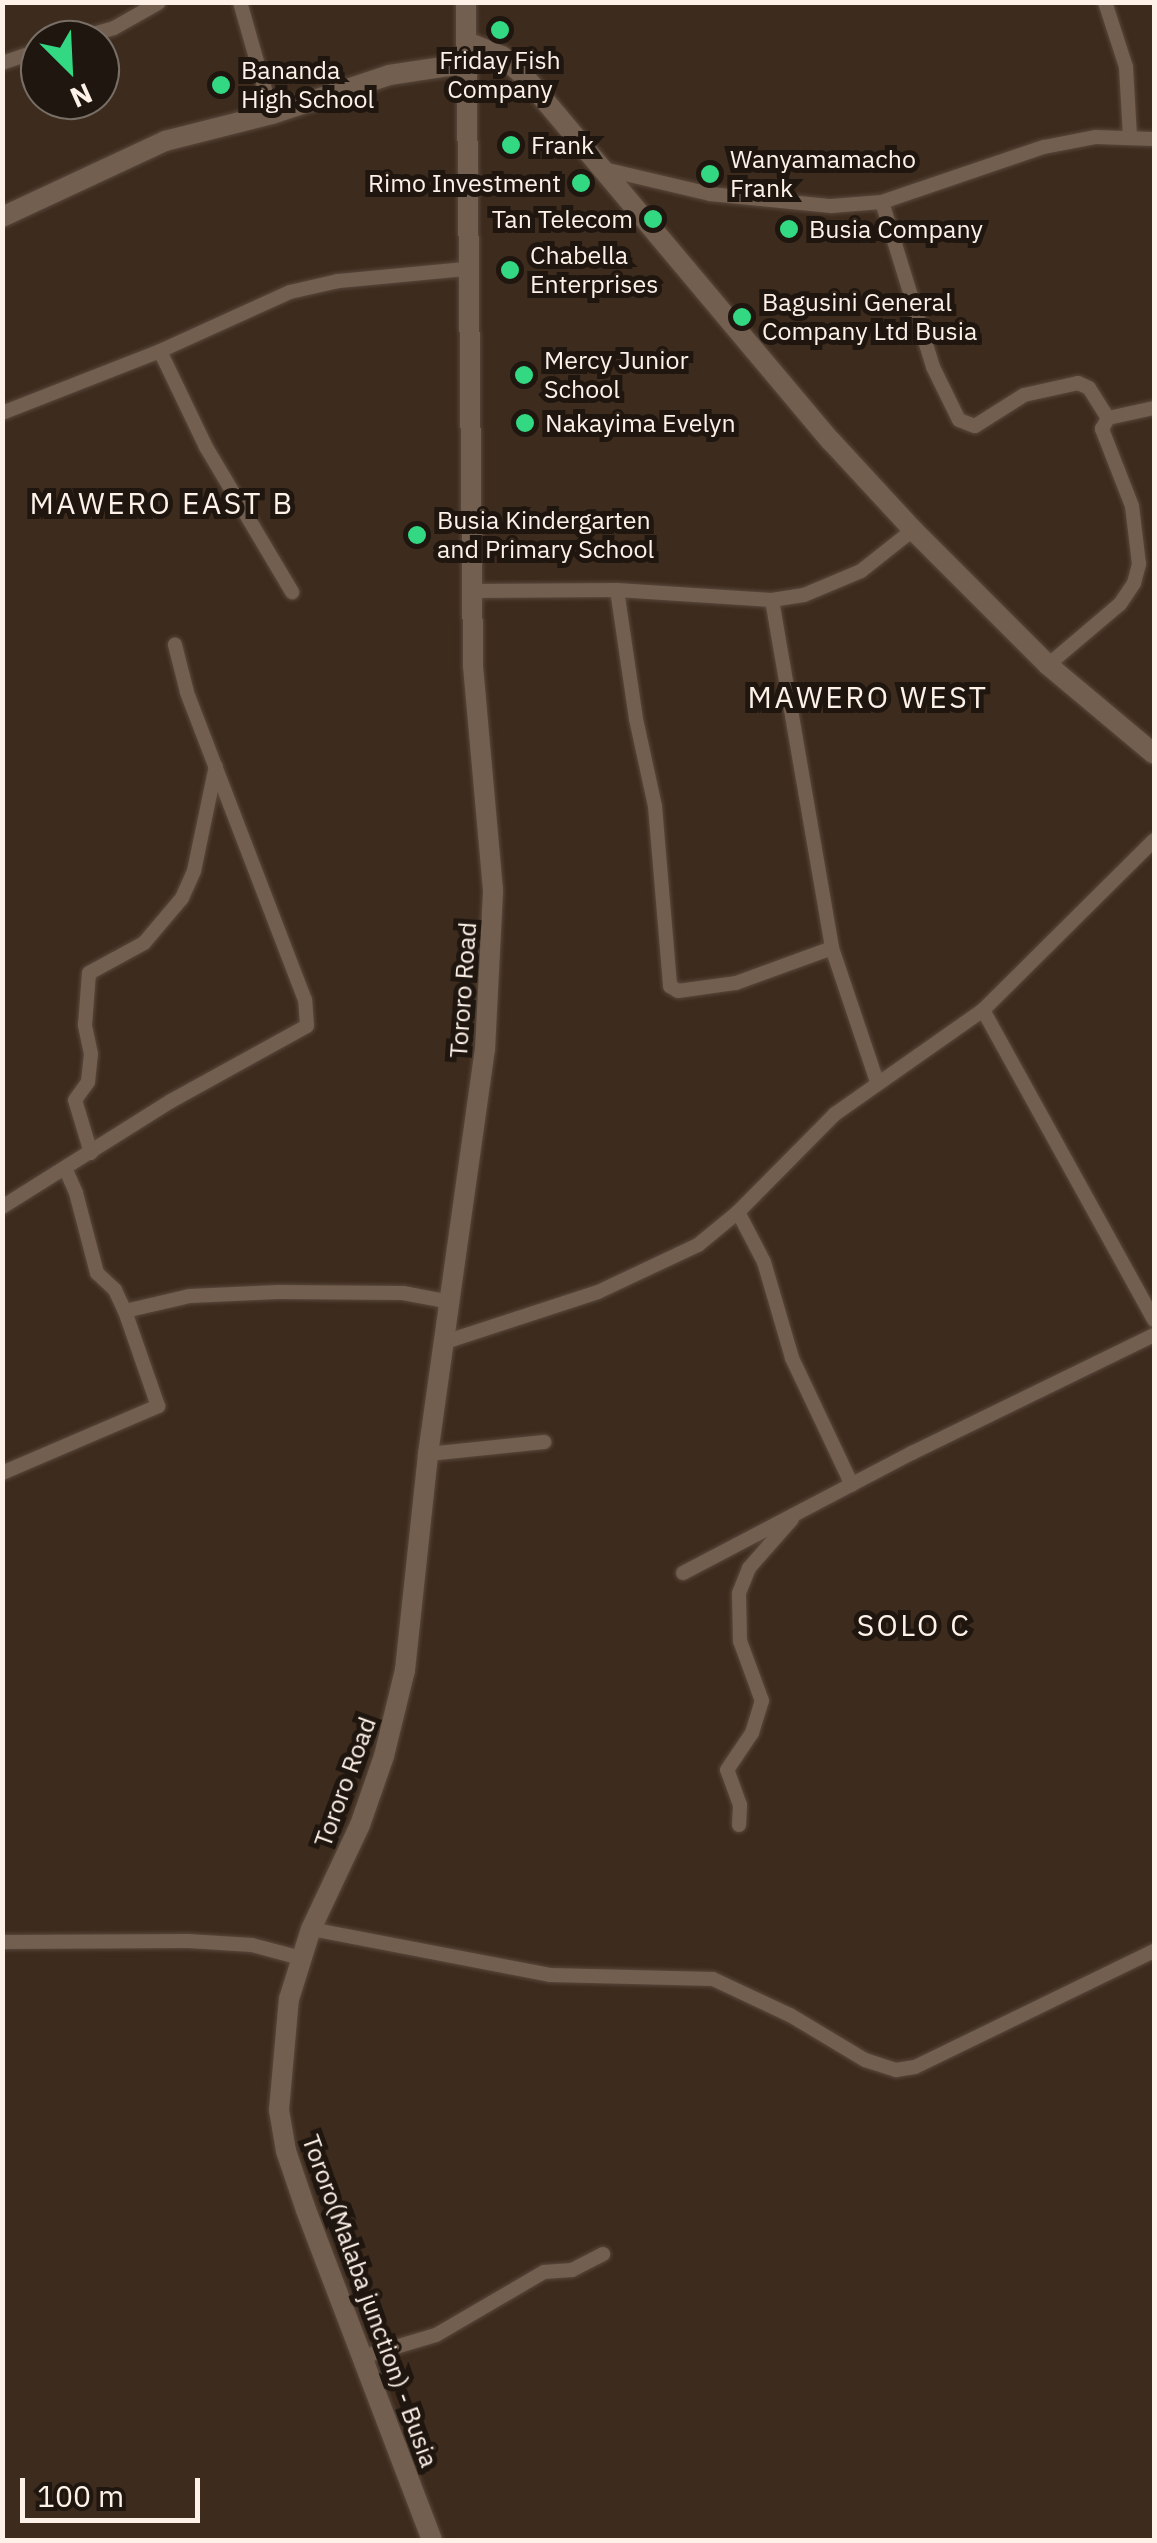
<!DOCTYPE html>
<style>
body{margin:0}
#map{position:relative;width:1157px;height:2543px;overflow:hidden;background:#3d2b1d;font-family:"IBM Plex Sans",sans-serif}
div>[style]{position:absolute}
[style*='--x']{left:calc(var(--x)*1px);top:calc(var(--y)*1px);width:calc(var(--w)*1px);rotate:calc(var(--a)*1deg)}
.roads{filter:drop-shadow(0 0 2px #58483c) drop-shadow(0 0 2px #58483c)}
.street>*{height:14px;margin:-7px;padding:0 7px;transform-origin:7px;border-radius:7px;background:#735f4f}
.secondary>*{height:20px;margin:-10px;padding:0 10px;transform-origin:10px;border-radius:10px;background:#735f4f}
.dots>*{width:28px;height:28px;translate:-50% -50%;box-sizing:border-box;border:5px solid #1e160f;border-radius:50%}
span{translate:-50% -50%;white-space:nowrap;text-align:center;line-height:1.15;-webkit-text-stroke:10px #1e160f;paint-order:stroke}
.poi-label{font-size:25px;color:#fdf1e8}
.left{translate:0 -50%;text-align:left}
.right{translate:-100% -50%;text-align:right}
.street-label{font-size:25px;color:#fdf1e8}
.quarter-label{font-size:30px;color:#fdf1e8;letter-spacing:2.5px}
.frame{position:absolute;inset:0;border:5px solid #fdf1e8;pointer-events:none}
.north{position:absolute;left:20px;top:20px;width:100px;height:100px;box-sizing:border-box;background:#1e160f;border:2px solid #776e66;border-radius:50%;rotate:156deg;font-size:28px;font-weight:700;line-height:40px;text-align:center;color:#fdf1e8}
.north::after{content:'';display:block;margin:auto;width:35px;height:45px;background:#32d882;clip-path:polygon(50% 0,100% 100%,50% 72%,0 100%)}
.scale{position:absolute;left:20px;top:2478px;width:180px;height:45px;box-sizing:border-box;border:5px solid #fdf1e8;border-top:0;padding-left:12px;font-size:30px;line-height:35px;white-space:nowrap;color:#fdf1e8;-webkit-text-stroke:8px #1e160f;paint-order:stroke}
</style>
<div id="map">
<div class="roads">
<div class="street">
<div style="--x:240;--y:2;--w:116;--a:74.1"></div>
<div style="--x:1105;--y:2;--w:68;--a:72.1"></div>
<div style="--x:1126;--y:67;--w:69;--a:86.7"></div>
<div style="--x:72;--y:40;--w:44;--a:-15.9"></div>
<div style="--x:114;--y:28;--w:51;--a:-29.6"></div>
<div style="--x:2;--y:63;--w:40;--a:-18.9"></div>
<div style="--x:608;--y:170;--w:105;--a:13.2"></div>
<div style="--x:710;--y:194;--w:122;--a:5.7"></div>
<div style="--x:831;--y:206;--w:51;--a:-4.5"></div>
<div style="--x:882;--y:202;--w:171;--a:-18.8"></div>
<div style="--x:1044;--y:147;--w:53;--a:-10.9"></div>
<div style="--x:1096;--y:137;--w:58;--a:2"></div>
<div style="--x:882;--y:202;--w:173;--a:72.8"></div>
<div style="--x:933;--y:367;--w:59;--a:63.9"></div>
<div style="--x:959;--y:420;--w:17;--a:21"></div>
<div style="--x:975;--y:426;--w:58;--a:-32.3"></div>
<div style="--x:1024;--y:395;--w:55;--a:-12.5"></div>
<div style="--x:1078;--y:383;--w:12;--a:24"></div>
<div style="--x:1089;--y:388;--w:36;--a:58"></div>
<div style="--x:160;--y:351;--w:106;--a:64.4"></div>
<div style="--x:206;--y:447;--w:169;--a:59.3"></div>
<div style="--x:2;--y:413;--w:170;--a:-21.4"></div>
<div style="--x:160;--y:351;--w:143;--a:-24.4"></div>
<div style="--x:290;--y:292;--w:49;--a:-12.9"></div>
<div style="--x:338;--y:281;--w:129;--a:-5.4"></div>
<div style="--x:617;--y:590;--w:130;--a:81.6"></div>
<div style="--x:636;--y:719;--w:89;--a:77.7"></div>
<div style="--x:655;--y:806;--w:181;--a:85.2"></div>
<div style="--x:670;--y:986;--w:9;--a:32"></div>
<div style="--x:678;--y:991;--w:59;--a:-7.9"></div>
<div style="--x:736;--y:983;--w:102;--a:-20"></div>
<div style="--x:473;--y:591;--w:144;--a:-0.4"></div>
<div style="--x:617;--y:590;--w:155;--a:3.7"></div>
<div style="--x:772;--y:600;--w:353;--a:80.2"></div>
<div style="--x:832;--y:948;--w:141;--a:71.4"></div>
<div style="--x:772;--y:600;--w:32;--a:-9"></div>
<div style="--x:804;--y:595;--w:62;--a:-22.8"></div>
<div style="--x:861;--y:571;--w:66;--a:-38.3"></div>
<div style="--x:1048;--y:665;--w:94;--a:-40.3"></div>
<div style="--x:1120;--y:604;--w:25;--a:-56"></div>
<div style="--x:1134;--y:583;--w:20;--a:-75"></div>
<div style="--x:1139;--y:564;--w:58;--a:-96.9"></div>
<div style="--x:1132;--y:506;--w:83;--a:-111.3"></div>
<div style="--x:1102;--y:429;--w:13;--a:-61"></div>
<div style="--x:1108;--y:418;--w:47;--a:-12.3"></div>
<div style="--x:983;--y:1010;--w:354;--a:61.1"></div>
<div style="--x:91;--y:1153;--w:55;--a:-106.8"></div>
<div style="--x:75;--y:1100;--w:22;--a:-54"></div>
<div style="--x:88;--y:1082;--w:28;--a:-84"></div>
<div style="--x:91;--y:1054;--w:30;--a:-102"></div>
<div style="--x:85;--y:1025;--w:52;--a:-85.6"></div>
<div style="--x:89;--y:973;--w:63;--a:-28.6"></div>
<div style="--x:144;--y:943;--w:59;--a:-49.8"></div>
<div style="--x:182;--y:898;--w:30;--a:-66"></div>
<div style="--x:194;--y:871;--w:107;--a:-78.2"></div>
<div style="--x:65;--y:1168;--w:27;--a:66"></div>
<div style="--x:76;--y:1193;--w:83;--a:75.3"></div>
<div style="--x:97;--y:1273;--w:25;--a:43"></div>
<div style="--x:115;--y:1290;--w:23;--a:65"></div>
<div style="--x:125;--y:1311;--w:67;--a:-13"></div>
<div style="--x:190;--y:1296;--w:88;--a:-2.6"></div>
<div style="--x:278;--y:1292;--w:125;--a:0.5"></div>
<div style="--x:403;--y:1293;--w:49;--a:10.6"></div>
<div style="--x:2;--y:1207;--w:199;--a:-32.1"></div>
<div style="--x:171;--y:1101;--w:155;--a:-28.9"></div>
<div style="--x:307;--y:1026;--w:26;--a:-94"></div>
<div style="--x:305;--y:1000;--w:330;--a:-111"></div>
<div style="--x:187;--y:692;--w:49;--a:-104.3"></div>
<div style="--x:738;--y:1212;--w:56;--a:62.5"></div>
<div style="--x:764;--y:1262;--w:100;--a:73.7"></div>
<div style="--x:792;--y:1358;--w:140;--a:64.7"></div>
<div style="--x:445;--y:1342;--w:161;--a:-18.1"></div>
<div style="--x:598;--y:1292;--w:110;--a:-25.2"></div>
<div style="--x:698;--y:1245;--w:52;--a:-39.5"></div>
<div style="--x:738;--y:1212;--w:138;--a:-45.3"></div>
<div style="--x:835;--y:1114;--w:181;--a:-35.1"></div>
<div style="--x:983;--y:1010;--w:241;--a:-44.8"></div>
<div style="--x:428;--y:1454;--w:117;--a:-5.9"></div>
<div style="--x:2;--y:1473;--w:170;--a:-23.2"></div>
<div style="--x:158;--y:1406;--w:101;--a:-109.2"></div>
<div style="--x:683;--y:1573;--w:259;--a:-27.7"></div>
<div style="--x:912;--y:1453;--w:269;--a:-26"></div>
<div style="--x:739;--y:1825;--w:20;--a:-87"></div>
<div style="--x:740;--y:1805;--w:37;--a:-110"></div>
<div style="--x:727;--y:1770;--w:45;--a:-56"></div>
<div style="--x:752;--y:1733;--w:34;--a:-73"></div>
<div style="--x:762;--y:1701;--w:64;--a:-110.1"></div>
<div style="--x:740;--y:1641;--w:48;--a:-91.2"></div>
<div style="--x:739;--y:1593;--w:27;--a:-68"></div>
<div style="--x:749;--y:1568;--w:65;--a:-48.7"></div>
<div style="--x:311;--y:1929;--w:243;--a:10.9"></div>
<div style="--x:550;--y:1975;--w:163;--a:1.4"></div>
<div style="--x:713;--y:1979;--w:85;--a:25.1"></div>
<div style="--x:790;--y:2015;--w:87;--a:31"></div>
<div style="--x:865;--y:2060;--w:33;--a:18"></div>
<div style="--x:896;--y:2070;--w:19;--a:-9"></div>
<div style="--x:915;--y:2067;--w:266;--a:-25.9"></div>
<div style="--x:2;--y:1942;--w:186;--a:-0.3"></div>
<div style="--x:188;--y:1941;--w:64;--a:3.6"></div>
<div style="--x:252;--y:1945;--w:51;--a:14.9"></div>
<div style="--x:362;--y:2357;--w:77;--a:-16.6"></div>
<div style="--x:436;--y:2335;--w:125;--a:-30.3"></div>
<div style="--x:544;--y:2272;--w:28;--a:-4"></div>
<div style="--x:572;--y:2270;--w:35;--a:-27"></div>
</div>
<div class="secondary">
<div style="--x:467;--y:42;--w:38;--a:22"></div>
<div style="--x:502;--y:56;--w:33;--a:43"></div>
<div style="--x:526;--y:78;--w:474;--a:50"></div>
<div style="--x:831;--y:441;--w:121;--a:47.3"></div>
<div style="--x:913;--y:530;--w:191;--a:45"></div>
<div style="--x:1048;--y:665;--w:138;--a:40"></div>
<div style="--x:2;--y:217;--w:180;--a:-25"></div>
<div style="--x:165;--y:141;--w:110;--a:-14.2"></div>
<div style="--x:272;--y:114;--w:123;--a:-18.4"></div>
<div style="--x:389;--y:75;--w:80;--a:-8.6"></div>
<div style="--x:432;--y:2540;--w:353;--a:-110.9"></div>
<div style="--x:306;--y:2210;--w:62;--a:-108.7"></div>
<div style="--x:286;--y:2151;--w:42;--a:-99.7"></div>
<div style="--x:279;--y:2110;--w:111;--a:-84.9"></div>
<div style="--x:289;--y:1999;--w:73;--a:-72.6"></div>
<div style="--x:311;--y:1929;--w:115;--a:-64.8"></div>
<div style="--x:360;--y:1825;--w:73;--a:-70.8"></div>
<div style="--x:384;--y:1756;--w:89;--a:-76.3"></div>
<div style="--x:405;--y:1670;--w:217;--a:-83.9"></div>
<div style="--x:428;--y:1454;--w:408;--a:-82"></div>
<div style="--x:485;--y:1050;--w:160;--a:-87.1"></div>
<div style="--x:493;--y:890;--w:226;--a:-95.1"></div>
<div style="--x:473;--y:665;--w:663;--a:-90.6"></div>
</div>
</div>
<div class="dots">
<div style="left:500px;top:30px;background:#32d882"></div>
<div style="left:221px;top:85px;background:#32d882"></div>
<div style="left:511px;top:145px;background:#32d882"></div>
<div style="left:710px;top:174px;background:#32d882"></div>
<div style="left:581px;top:183px;background:#32d882"></div>
<div style="left:653px;top:219px;background:#32d882"></div>
<div style="left:789px;top:229px;background:#32d882"></div>
<div style="left:510px;top:270px;background:#32d882"></div>
<div style="left:742px;top:317px;background:#32d882"></div>
<div style="left:524px;top:375px;background:#32d882"></div>
<div style="left:525px;top:423px;background:#32d882"></div>
<div style="left:417px;top:535px;background:#32d882"></div>
</div>
<div class="poi-label">
<span style="left:500px;top:75px">Friday Fish<br>Company</span>
<span class="left" style="left:241px;top:85px">Bananda<br>High School</span>
<span class="left" style="left:531px;top:145px">Frank</span>
<span class="left" style="left:730px;top:174px">Wanyamamacho<br>Frank</span>
<span class="right" style="left:561px;top:183px">Rimo Investment</span>
<span class="right" style="left:633px;top:219px">Tan Telecom</span>
<span class="left" style="left:809px;top:229px">Busia Company</span>
<span class="left" style="left:530px;top:270px">Chabella<br>Enterprises</span>
<span class="left" style="left:762px;top:317px">Bagusini General<br>Company Ltd Busia</span>
<span class="left" style="left:544px;top:375px">Mercy Junior<br>School</span>
<span class="left" style="left:545px;top:423px">Nakayima Evelyn</span>
<span class="left" style="left:437px;top:535px">Busia Kindergarten<br>and Primary School</span>
</div>
<div class="street-label">
<span style="left:463px;top:990px;rotate:-86deg">Tororo Road</span>
<span style="left:345px;top:1782px;rotate:-70deg">Tororo Road</span>
<span style="left:370px;top:2301px;rotate:70deg">Tororo(Malaba junction) - Busia</span>
</div>
<div class="quarter-label">
<span style="left:162px;top:503px">MAWERO EAST B</span>
<span style="left:868px;top:697px">MAWERO WEST</span>
<span style="left:914px;top:1625px">SOLO C</span>
</div>
<div class="frame"></div>
<div class="north">N</div>
<div class="scale">100 m</div>
</div>
